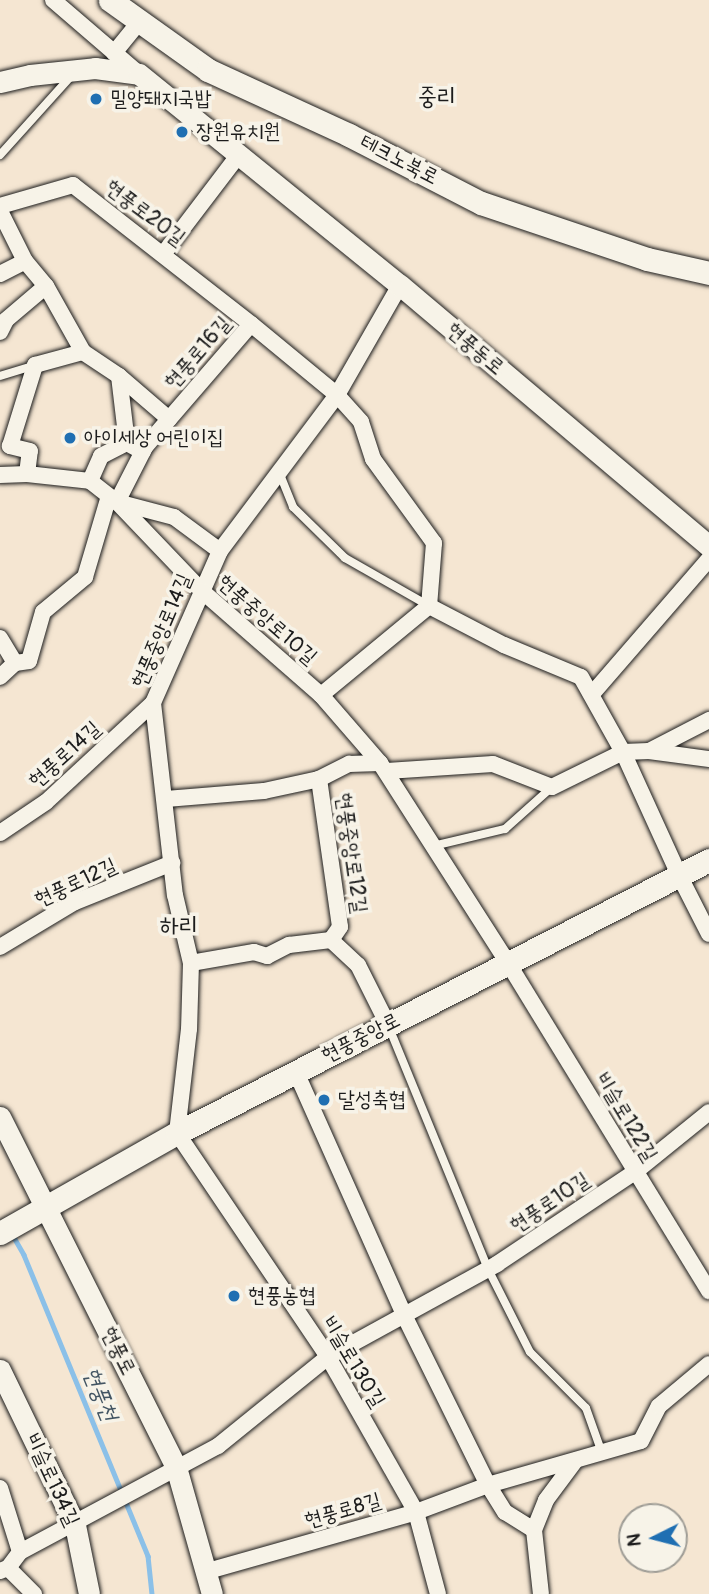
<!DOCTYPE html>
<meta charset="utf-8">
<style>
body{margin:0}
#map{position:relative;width:709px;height:1594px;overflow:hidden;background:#f5e6d2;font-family:Pangolin,"Poor Story",sans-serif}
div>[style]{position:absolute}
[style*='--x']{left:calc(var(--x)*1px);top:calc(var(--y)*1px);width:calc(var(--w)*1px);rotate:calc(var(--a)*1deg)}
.stream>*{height:4.5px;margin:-2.25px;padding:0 2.25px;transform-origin:2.25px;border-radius:2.25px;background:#8bc0e8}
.roads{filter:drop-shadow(0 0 2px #1c1c1c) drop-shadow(0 0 2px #1c1c1c)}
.service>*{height:8px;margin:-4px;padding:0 4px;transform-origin:4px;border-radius:4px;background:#f7f3e8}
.minor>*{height:16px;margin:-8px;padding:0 8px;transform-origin:8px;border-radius:8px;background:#f7f3e8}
.tertiary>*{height:21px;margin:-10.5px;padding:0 10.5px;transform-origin:10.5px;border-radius:10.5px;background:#f7f3e8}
.secondary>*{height:23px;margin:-11.5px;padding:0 11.5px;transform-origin:11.5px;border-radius:11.5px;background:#f7f3e8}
.dots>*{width:19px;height:19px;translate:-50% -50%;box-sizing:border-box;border:4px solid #f7f3e8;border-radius:50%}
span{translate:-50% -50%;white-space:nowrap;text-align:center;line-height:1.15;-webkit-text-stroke:7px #f7f3e8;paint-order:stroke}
.poi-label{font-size:21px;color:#1c1c1c}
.left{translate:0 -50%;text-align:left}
.street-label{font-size:21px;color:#1c1c1c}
.water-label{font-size:23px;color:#435563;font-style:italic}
.quarter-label{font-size:24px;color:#1c1c1c}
.north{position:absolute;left:618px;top:1503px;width:70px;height:70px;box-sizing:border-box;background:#f7f3e8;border:2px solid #9f9d96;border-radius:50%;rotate:264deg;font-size:19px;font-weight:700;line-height:28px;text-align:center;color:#1c1c1c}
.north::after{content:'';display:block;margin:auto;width:24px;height:32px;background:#1f6fb2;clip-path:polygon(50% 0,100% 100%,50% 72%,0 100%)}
</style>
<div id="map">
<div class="stream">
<div style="--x:12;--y:1234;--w:24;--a:60"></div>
<div style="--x:24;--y:1255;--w:326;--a:67.6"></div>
<div style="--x:148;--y:1556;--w:38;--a:84"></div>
</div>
<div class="roads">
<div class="service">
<div style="--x:0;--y:155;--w:109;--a:-48"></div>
<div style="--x:0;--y:376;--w:37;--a:-17"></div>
<div style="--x:279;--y:472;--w:38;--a:68"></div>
<div style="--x:293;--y:507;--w:73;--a:44.4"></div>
<div style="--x:345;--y:558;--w:97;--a:29.7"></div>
<div style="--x:433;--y:846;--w:74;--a:-13.3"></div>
<div style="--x:505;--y:829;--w:63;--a:-41.8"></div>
<div style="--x:388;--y:1025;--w:264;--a:67.7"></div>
<div style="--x:488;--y:1269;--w:93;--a:63.2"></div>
<div style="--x:530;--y:1352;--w:79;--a:45"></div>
<div style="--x:586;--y:1408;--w:48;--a:70.4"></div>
</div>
<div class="minor">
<div style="--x:53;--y:0;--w:113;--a:40.7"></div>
<div style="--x:114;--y:53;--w:40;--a:-51"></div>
<div style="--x:0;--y:206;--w:76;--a:-16"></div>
<div style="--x:73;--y:185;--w:226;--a:38"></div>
<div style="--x:251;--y:324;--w:112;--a:39.5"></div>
<div style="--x:337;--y:395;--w:36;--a:48"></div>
<div style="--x:361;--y:422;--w:39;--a:72"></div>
<div style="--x:373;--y:459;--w:104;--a:54"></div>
<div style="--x:434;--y:543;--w:63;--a:94.5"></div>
<div style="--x:429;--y:606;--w:140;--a:140.5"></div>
<div style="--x:0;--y:211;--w:56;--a:63.4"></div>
<div style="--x:25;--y:261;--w:33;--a:50"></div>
<div style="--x:46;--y:286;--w:76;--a:60.7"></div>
<div style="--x:83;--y:352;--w:43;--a:33.7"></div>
<div style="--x:119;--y:376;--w:66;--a:40.7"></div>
<div style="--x:164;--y:253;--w:122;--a:-52.7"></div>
<div style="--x:0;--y:274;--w:28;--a:-27"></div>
<div style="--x:400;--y:285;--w:127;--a:119.8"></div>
<div style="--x:337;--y:395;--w:195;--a:126.9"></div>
<div style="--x:220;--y:551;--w:166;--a:113.8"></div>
<div style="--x:153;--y:703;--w:193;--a:83.5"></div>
<div style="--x:175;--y:895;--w:70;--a:76.8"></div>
<div style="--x:191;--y:963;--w:66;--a:91.7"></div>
<div style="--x:189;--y:1029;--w:105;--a:96.6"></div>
<div style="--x:177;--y:1133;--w:270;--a:56"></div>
<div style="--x:328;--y:1357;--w:178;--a:60.4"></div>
<div style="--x:416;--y:1512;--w:85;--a:75"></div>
<div style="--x:0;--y:332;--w:13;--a:-63"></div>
<div style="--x:6;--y:320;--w:52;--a:-40.4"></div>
<div style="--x:119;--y:376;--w:67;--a:83.2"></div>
<div style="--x:27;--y:474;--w:23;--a:-83"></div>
<div style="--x:30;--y:451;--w:21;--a:-166"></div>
<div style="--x:10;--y:446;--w:85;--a:-72.8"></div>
<div style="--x:35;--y:365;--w:50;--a:-15.2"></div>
<div style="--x:0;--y:475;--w:27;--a:-2"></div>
<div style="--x:27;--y:474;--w:63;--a:6.3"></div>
<div style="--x:90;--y:481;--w:34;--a:38"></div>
<div style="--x:117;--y:502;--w:123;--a:46.3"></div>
<div style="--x:202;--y:591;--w:158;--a:41.2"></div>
<div style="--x:321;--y:695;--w:90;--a:49.1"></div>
<div style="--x:380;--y:763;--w:237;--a:57.4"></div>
<div style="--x:508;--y:963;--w:385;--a:58.5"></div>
<div style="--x:90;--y:481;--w:27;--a:-66"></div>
<div style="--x:101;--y:456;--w:29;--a:-27"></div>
<div style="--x:127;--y:443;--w:18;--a:29"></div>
<div style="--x:220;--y:551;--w:57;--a:-143.5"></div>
<div style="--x:174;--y:517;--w:59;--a:-165.3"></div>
<div style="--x:117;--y:502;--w:62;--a:-63"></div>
<div style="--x:145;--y:447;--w:162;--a:-49.2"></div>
<div style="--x:429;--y:606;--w:85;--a:27.5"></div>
<div style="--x:504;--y:645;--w:83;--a:22.6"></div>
<div style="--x:581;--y:677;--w:86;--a:60.8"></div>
<div style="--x:623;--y:752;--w:135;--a:65.5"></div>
<div style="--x:679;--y:875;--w:66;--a:63"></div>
<div style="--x:0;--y:638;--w:29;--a:59"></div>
<div style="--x:0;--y:677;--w:21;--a:-43"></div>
<div style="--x:15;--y:663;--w:14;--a:-8"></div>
<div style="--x:29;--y:661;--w:51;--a:-74.1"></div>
<div style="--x:43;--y:612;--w:55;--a:-39.8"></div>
<div style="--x:85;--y:577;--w:84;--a:-73.5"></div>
<div style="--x:592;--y:694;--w:179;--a:-49.1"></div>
<div style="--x:649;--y:751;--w:61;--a:7.6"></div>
<div style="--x:387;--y:771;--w:106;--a:-3.8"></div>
<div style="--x:493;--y:764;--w:63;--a:21.3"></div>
<div style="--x:552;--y:787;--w:79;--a:-26.2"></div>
<div style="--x:623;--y:752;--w:26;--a:-2"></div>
<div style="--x:649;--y:751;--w:68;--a:-27.3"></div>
<div style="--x:319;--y:779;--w:34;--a:-27"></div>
<div style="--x:349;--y:764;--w:31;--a:-2"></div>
<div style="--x:166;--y:799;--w:98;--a:-4.7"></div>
<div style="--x:264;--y:791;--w:56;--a:-12.3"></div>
<div style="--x:319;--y:779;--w:149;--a:81.9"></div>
<div style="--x:340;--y:927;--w:16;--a:125"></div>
<div style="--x:331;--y:940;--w:37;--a:43"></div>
<div style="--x:358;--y:965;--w:67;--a:63.4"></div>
<div style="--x:0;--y:833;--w:55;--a:-34"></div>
<div style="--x:46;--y:802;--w:146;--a:-42.8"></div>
<div style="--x:0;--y:947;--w:87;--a:-31"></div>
<div style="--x:75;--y:902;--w:105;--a:-21.9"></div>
<div style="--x:191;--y:963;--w:64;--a:-9.9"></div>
<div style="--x:254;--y:952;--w:14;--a:17"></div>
<div style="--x:267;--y:956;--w:25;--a:-27"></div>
<div style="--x:289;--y:945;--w:42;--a:-6.8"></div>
<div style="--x:296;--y:1072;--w:266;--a:66"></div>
<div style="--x:404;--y:1315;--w:190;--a:63.7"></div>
<div style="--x:488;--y:1485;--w:32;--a:58"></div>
<div style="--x:505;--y:1512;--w:34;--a:32"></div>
<div style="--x:534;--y:1530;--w:64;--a:83.8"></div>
<div style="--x:0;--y:1488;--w:67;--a:72.6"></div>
<div style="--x:534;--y:1530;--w:32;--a:-68"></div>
<div style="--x:546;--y:1500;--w:49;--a:-53.4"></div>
<div style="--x:8;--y:1568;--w:37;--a:45"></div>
<div style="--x:0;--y:1571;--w:9;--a:-21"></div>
<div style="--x:8;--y:1568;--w:20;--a:-53"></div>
<div style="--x:20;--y:1552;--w:225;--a:-28.2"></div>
<div style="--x:218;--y:1446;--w:141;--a:-39"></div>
<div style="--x:328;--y:1357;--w:193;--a:-28.8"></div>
<div style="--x:497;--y:1264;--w:166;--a:-33.7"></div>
<div style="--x:635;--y:1172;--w:95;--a:-39"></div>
<div style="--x:208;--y:1571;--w:216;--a:-15.8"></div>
<div style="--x:416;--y:1512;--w:77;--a:-20.6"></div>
<div style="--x:488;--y:1485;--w:159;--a:-16"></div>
<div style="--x:641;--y:1441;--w:39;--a:-63"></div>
<div style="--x:659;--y:1406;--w:65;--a:-40"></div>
</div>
<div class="tertiary">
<div style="--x:0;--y:82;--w:31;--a:-13"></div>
<div style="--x:30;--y:75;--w:65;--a:-6.1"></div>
<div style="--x:95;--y:68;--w:44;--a:7.8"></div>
<div style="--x:139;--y:74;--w:336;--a:39"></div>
<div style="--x:400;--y:285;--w:404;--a:40.2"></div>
<div style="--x:0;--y:1117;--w:392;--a:63.3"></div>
<div style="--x:176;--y:1467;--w:132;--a:74.2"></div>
<div style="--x:0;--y:1370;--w:172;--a:64.2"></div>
<div style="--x:75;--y:1525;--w:70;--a:78.5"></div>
</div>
<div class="secondary">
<div style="--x:110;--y:0;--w:120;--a:35.5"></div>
<div style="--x:208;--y:70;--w:155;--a:24.7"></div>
<div style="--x:349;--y:135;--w:148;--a:27.3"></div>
<div style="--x:481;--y:203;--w:175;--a:18.6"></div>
<div style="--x:647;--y:259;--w:64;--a:12.7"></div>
<div style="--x:0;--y:1233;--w:203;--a:-29.5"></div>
<div style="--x:177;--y:1133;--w:598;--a:-27.16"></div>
</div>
</div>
<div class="dots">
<div style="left:96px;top:99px;background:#1f6fb2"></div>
<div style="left:182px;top:132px;background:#1f6fb2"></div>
<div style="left:70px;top:438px;background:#1f6fb2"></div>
<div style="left:324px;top:1100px;background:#1f6fb2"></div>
<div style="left:234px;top:1296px;background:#1f6fb2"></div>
</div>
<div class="poi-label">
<span class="left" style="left:110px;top:99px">밀양돼지국밥</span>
<span class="left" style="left:196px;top:132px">장원유치원</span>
<span class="left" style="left:84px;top:438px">아이세상 어린이집</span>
<span class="left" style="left:338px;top:1100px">달성축협</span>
<span class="left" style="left:248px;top:1296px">현풍농협</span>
</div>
<div class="street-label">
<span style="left:399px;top:160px;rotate:27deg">테크노북로</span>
<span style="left:145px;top:213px;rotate:37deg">현풍로20길</span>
<span style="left:475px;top:349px;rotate:40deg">현풍동로</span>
<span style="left:198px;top:353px;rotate:-49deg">현풍로16길</span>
<span style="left:267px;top:620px;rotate:41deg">현풍중앙로10길</span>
<span style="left:162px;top:631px;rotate:-67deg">현풍중앙로14길</span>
<span style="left:65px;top:755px;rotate:-42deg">현풍로14길</span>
<span style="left:351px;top:853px;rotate:82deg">현풍중앙로12길</span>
<span style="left:76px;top:883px;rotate:-25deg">현풍로12길</span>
<span style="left:361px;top:1038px;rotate:-27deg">현풍중앙로</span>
<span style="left:626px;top:1117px;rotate:59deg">비슬로122길</span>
<span style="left:550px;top:1203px;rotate:-34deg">현풍로10길</span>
<span style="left:118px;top:1351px;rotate:63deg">현풍로</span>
<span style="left:353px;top:1362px;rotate:59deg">비슬로130길</span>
<span style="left:52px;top:1480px;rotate:65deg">비슬로134길</span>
<span style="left:343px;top:1511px;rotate:-16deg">현풍로8길</span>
</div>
<div class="water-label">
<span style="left:100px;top:1394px;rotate:68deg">현풍천</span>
</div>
<div class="quarter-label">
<span style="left:437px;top:97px">중리</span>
<span style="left:179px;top:926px">하리</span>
</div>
<div class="north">N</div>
</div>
